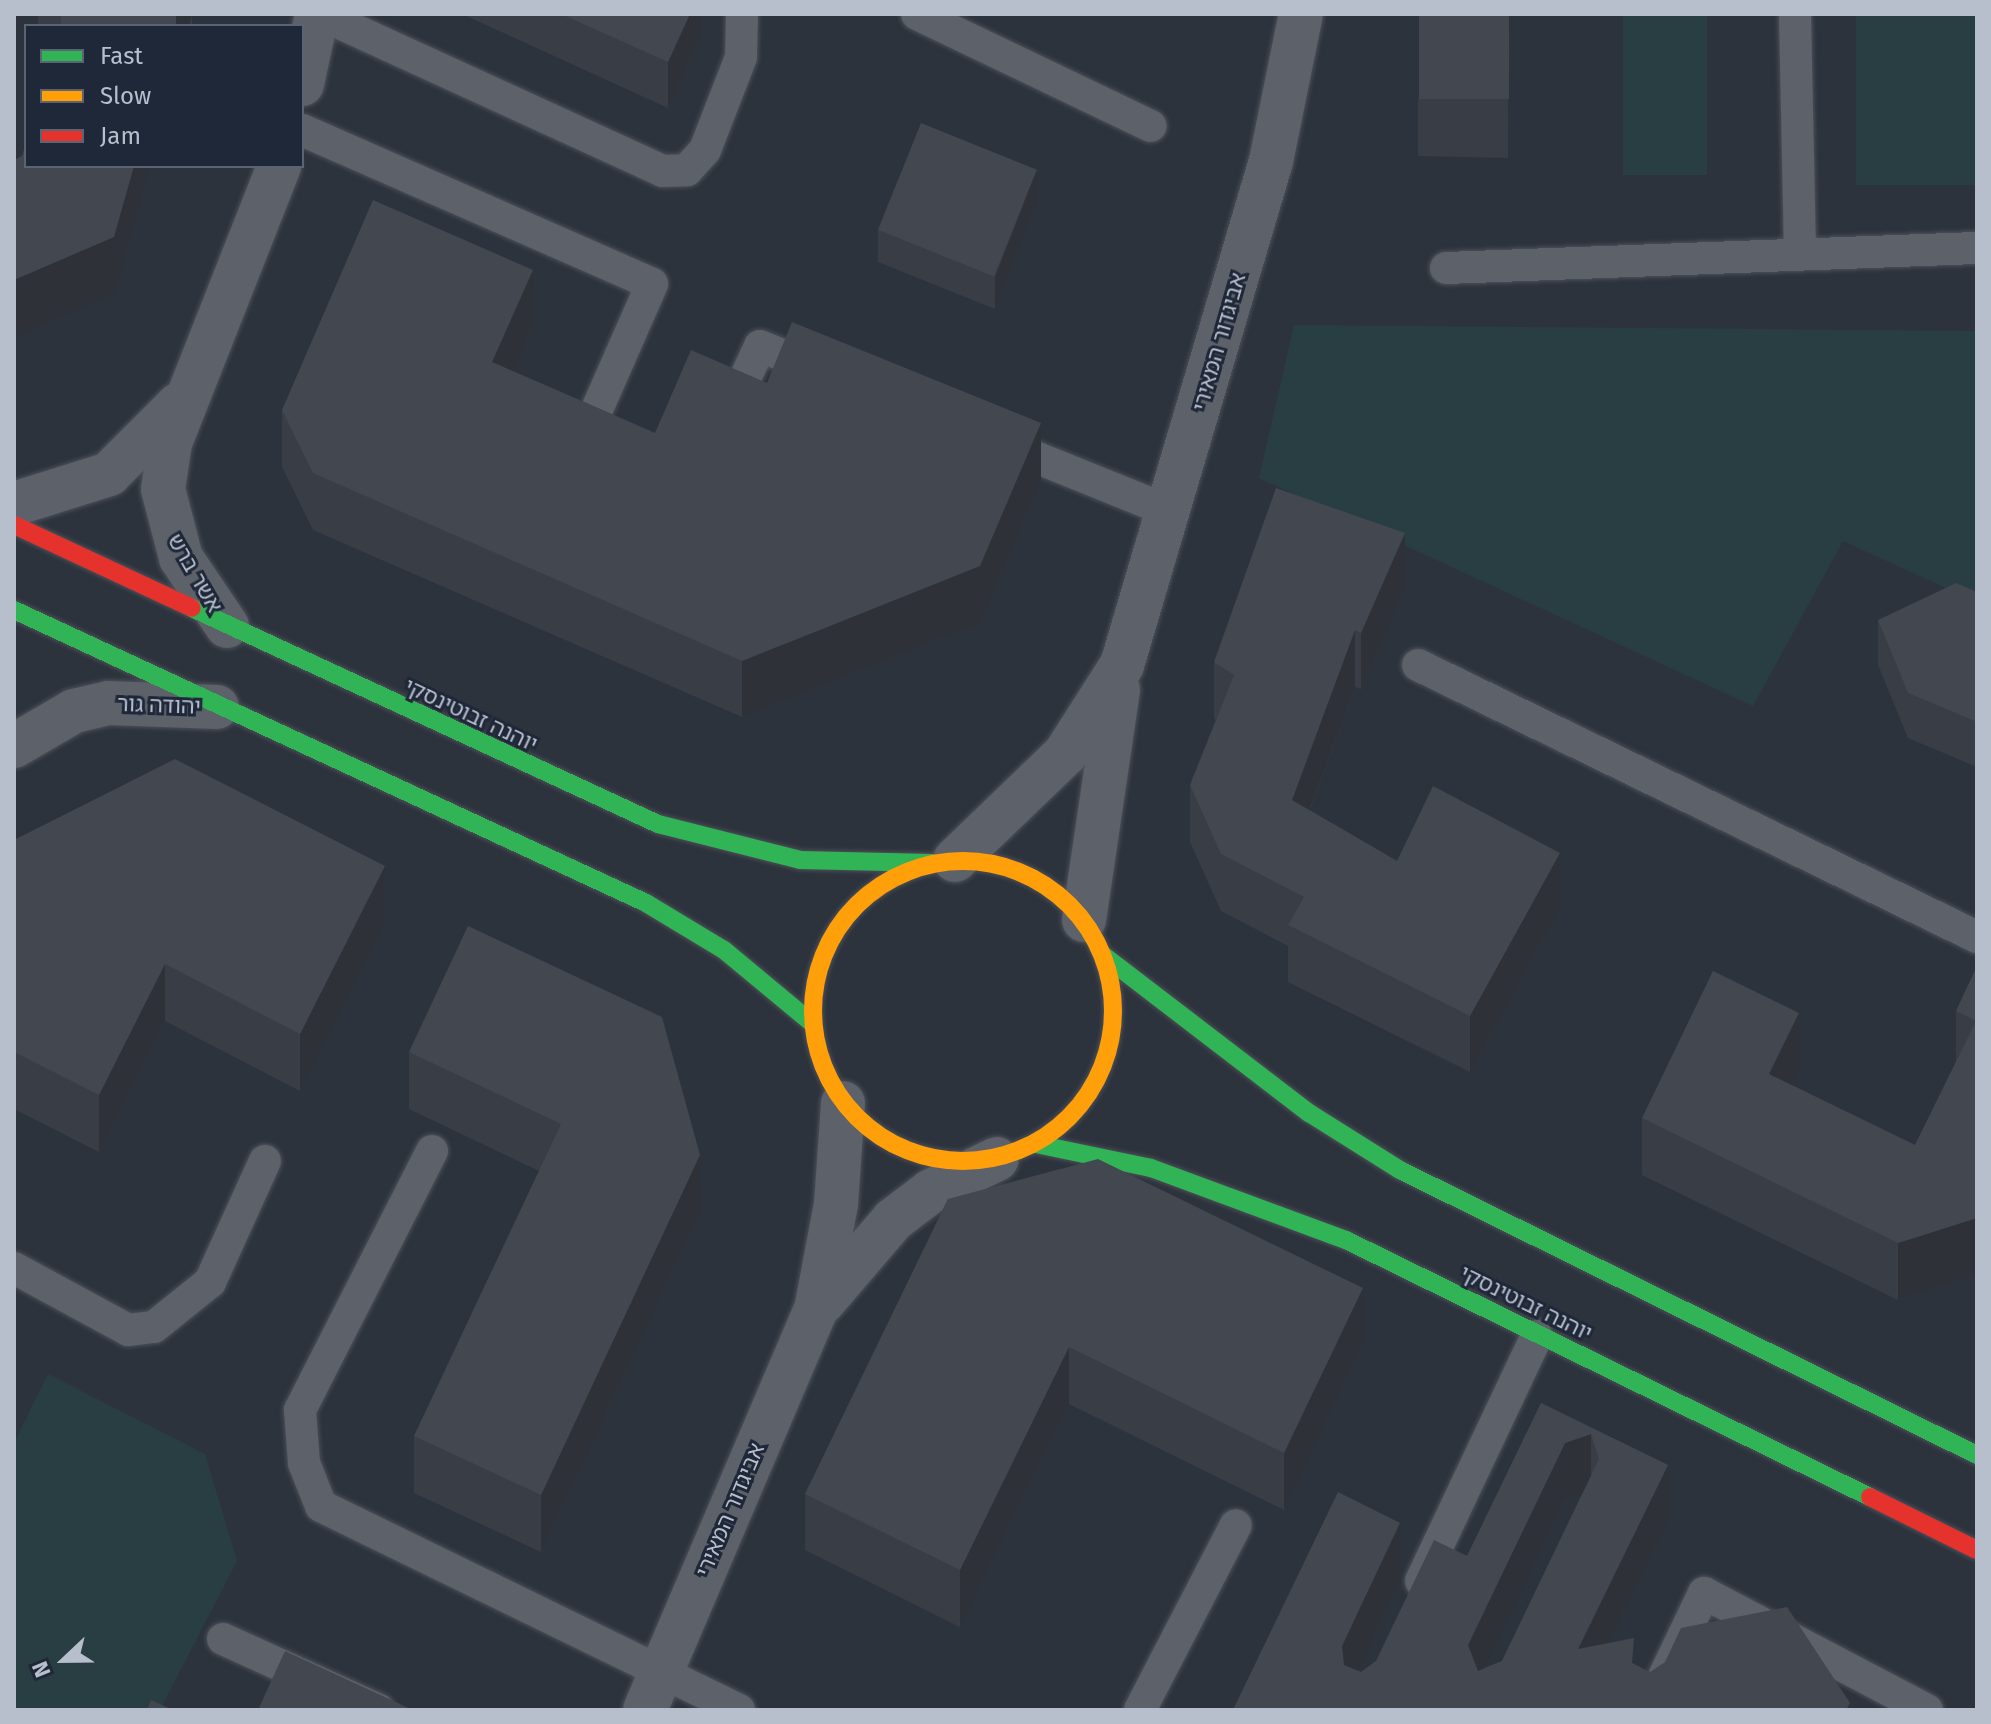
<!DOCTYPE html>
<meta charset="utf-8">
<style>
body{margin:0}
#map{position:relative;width:1991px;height:1724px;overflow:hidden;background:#2d333d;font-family:"Fira Sans","Noto Sans Hebrew",sans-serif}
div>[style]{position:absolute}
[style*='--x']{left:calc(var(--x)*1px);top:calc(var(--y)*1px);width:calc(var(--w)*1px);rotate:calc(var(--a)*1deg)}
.green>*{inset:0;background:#293e43;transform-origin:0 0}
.roads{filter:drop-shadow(0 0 2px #4b4f57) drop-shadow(0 0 2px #4b4f57)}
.lane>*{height:32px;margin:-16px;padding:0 16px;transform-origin:16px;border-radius:16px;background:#5d616a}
.street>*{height:44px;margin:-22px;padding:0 22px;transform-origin:22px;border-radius:22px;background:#5d616a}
.fast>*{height:18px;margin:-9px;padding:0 9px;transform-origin:9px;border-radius:9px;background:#30b455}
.slow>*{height:18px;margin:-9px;padding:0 9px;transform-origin:9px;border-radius:9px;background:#ff9f0a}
.slow>.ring{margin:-9px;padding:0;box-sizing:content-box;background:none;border:18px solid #ff9f0a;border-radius:50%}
.jam>*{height:18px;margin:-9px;padding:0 9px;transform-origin:9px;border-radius:9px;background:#e5322d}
.wall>*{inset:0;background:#393d45;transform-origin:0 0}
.shaded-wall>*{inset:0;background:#2e3238}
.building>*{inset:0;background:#424750;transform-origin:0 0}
span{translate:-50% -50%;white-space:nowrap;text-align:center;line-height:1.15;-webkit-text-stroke:6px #1f2838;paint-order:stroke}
.street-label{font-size:22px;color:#b7bfcd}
.frame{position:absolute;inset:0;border:16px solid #b7bfcd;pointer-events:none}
.legend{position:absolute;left:24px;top:24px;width:280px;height:144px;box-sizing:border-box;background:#1f2838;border:2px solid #5c6474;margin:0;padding:10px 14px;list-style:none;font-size:24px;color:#b7bfcd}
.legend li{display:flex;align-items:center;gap:16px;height:40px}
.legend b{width:40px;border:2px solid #5c6474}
.north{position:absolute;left:24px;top:1620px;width:80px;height:80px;-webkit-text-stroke:6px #1f2838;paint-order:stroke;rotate:248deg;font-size:22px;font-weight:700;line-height:32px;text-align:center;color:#b7bfcd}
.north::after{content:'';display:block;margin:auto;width:28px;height:36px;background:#b7bfcd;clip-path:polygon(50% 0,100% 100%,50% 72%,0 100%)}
</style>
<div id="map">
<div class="green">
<div style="left:1623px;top:14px;width:84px;height:161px"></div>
<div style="left:1856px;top:14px;width:121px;height:171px"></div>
<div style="clip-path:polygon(1294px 325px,1977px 331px,1977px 602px,1843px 541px,1753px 706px,1259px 478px)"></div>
<div style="clip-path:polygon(48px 1374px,205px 1454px,237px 1561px,160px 1710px,14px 1710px,14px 1443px)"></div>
</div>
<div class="roads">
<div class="lane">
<div style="--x:320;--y:14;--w:377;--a:24.6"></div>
<div style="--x:663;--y:171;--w:24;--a:-2"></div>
<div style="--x:687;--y:170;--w:27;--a:-48"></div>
<div style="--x:705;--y:150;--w:100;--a:-68.8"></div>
<div style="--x:741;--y:57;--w:43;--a:-88.7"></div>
<div style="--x:917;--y:14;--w:259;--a:25.6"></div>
<div style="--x:1795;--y:14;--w:240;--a:88.8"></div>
<div style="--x:302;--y:130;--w:382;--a:23.7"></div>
<div style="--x:652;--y:284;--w:159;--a:113.7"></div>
<div style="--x:1446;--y:268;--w:531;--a:-2.16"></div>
<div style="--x:731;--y:409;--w:69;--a:-65.3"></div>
<div style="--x:760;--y:346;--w:64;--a:22.1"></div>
<div style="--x:1003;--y:444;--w:181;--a:22"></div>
<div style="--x:1418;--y:665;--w:622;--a:25.95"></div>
<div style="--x:432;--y:1151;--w:291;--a:117"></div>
<div style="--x:300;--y:1410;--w:53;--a:85.7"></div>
<div style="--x:304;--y:1463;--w:46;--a:68.4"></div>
<div style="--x:321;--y:1506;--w:465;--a:26"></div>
<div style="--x:14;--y:1268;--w:130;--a:28.5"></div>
<div style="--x:128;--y:1330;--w:26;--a:-7"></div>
<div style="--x:154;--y:1327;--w:72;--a:-38.8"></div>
<div style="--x:210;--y:1282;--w:133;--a:-65.6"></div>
<div style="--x:1421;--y:1581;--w:271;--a:-64.7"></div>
<div style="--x:223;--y:1639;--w:171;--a:24.5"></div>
<div style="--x:1140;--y:1710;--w:208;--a:-62.6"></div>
<div style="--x:1648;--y:1710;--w:130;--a:-64.4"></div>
<div style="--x:1704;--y:1593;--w:252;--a:27.7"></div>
</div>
<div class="street">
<div style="--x:302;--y:84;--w:72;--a:-77.9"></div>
<div style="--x:14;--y:504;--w:100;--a:-17.5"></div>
<div style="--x:109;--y:474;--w:98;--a:-45"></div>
<div style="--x:227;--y:626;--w:82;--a:-124.1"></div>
<div style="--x:181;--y:558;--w:71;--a:-104.6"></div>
<div style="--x:163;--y:489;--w:47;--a:-81.3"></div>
<div style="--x:170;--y:443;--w:298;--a:-68.5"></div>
<div style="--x:14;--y:746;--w:69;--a:-30.3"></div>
<div style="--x:74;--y:711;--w:35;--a:-13"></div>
<div style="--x:108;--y:703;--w:109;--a:2.1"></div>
<div style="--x:955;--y:860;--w:153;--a:-43.9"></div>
<div style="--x:1065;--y:754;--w:106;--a:-57.4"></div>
<div style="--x:1122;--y:665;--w:526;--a:-73.53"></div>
<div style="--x:1271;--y:161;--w:150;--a:-78.5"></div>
<div style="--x:1084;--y:920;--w:233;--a:-81.6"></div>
<div style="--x:823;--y:1302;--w:108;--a:-49.5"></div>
<div style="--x:893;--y:1220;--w:48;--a:-37.3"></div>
<div style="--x:931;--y:1191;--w:73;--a:-25.9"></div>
<div style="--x:645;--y:1710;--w:435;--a:-66.9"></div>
<div style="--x:816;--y:1310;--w:108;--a:-79.3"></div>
<div style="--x:836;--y:1204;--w:101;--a:-86"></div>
</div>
<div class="fast">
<div style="--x:192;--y:608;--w:514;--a:24.87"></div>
<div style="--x:658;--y:824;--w:146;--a:14.2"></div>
<div style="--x:800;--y:860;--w:132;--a:1.3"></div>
<div style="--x:14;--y:610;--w:697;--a:24.87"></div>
<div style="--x:646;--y:903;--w:91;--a:31.1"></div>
<div style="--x:724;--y:950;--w:116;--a:39.7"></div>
<div style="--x:1103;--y:955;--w:260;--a:37.5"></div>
<div style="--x:1309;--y:1113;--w:107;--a:32.1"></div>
<div style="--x:1400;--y:1170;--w:644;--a:26.29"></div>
<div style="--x:1036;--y:1144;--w:117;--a:11.8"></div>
<div style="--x:1151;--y:1168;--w:208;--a:20.3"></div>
<div style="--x:1346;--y:1240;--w:584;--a:26.13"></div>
</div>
<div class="slow">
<div class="ring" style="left:813px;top:861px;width:282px;height:282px"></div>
</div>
<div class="jam">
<div style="--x:14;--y:525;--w:196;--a:25"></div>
<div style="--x:1870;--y:1497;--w:119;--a:26.4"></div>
</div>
</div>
<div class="wall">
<div style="left:38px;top:14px;width:154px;height:12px"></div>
<div style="clip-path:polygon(462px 14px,700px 14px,700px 38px,668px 108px)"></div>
<div style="clip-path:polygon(1510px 14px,1508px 158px,1418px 156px,1418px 99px)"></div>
<div style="clip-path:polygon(1037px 202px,995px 309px,878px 262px,878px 230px)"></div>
<div style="clip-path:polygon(533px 326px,513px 371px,655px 433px,767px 383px,1041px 480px,980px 623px,742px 717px,313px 530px,282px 467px,282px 410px)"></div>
<div style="clip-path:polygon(1405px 590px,1361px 689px,1355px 687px,1310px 810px,1397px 861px,1560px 909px,1470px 1072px,1288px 982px,1288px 946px,1221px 911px,1190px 842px,1190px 785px,1216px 720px,1214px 719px,1214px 662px)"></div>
<div style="clip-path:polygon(1977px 592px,1977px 767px,1908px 738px,1878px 665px,1878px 620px)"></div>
<div style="clip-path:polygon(14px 843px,385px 923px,300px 1091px,165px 1021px,99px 1152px,14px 1109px)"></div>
<div style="clip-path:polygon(468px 926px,700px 1212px,541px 1552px,414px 1493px,414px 1436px,539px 1171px,409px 1109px,409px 1052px)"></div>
<div style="clip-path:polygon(1977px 966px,1977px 1275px,1898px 1300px,1642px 1175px,1642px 1118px,1799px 1070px,1792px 1085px,1915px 1145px,1956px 1062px,1956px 1011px)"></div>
<div style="clip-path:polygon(948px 1199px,1363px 1345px,1284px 1510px,1069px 1404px,960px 1627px,805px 1550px,805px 1494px)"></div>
<div style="clip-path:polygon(evenodd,1541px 1403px,1668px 1465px,1668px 1522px,1609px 1643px,1634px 1664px,1650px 1672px,1850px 1710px,1233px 1710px,1400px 1580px,1357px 1670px,1361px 1672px,1376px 1661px,1467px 1556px,1541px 1403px,1582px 1494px,1502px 1661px,1484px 1668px,1565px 1500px,1582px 1494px)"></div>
</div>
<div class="shaded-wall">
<div style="clip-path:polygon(176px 14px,192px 14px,189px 26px,173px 26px)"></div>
<div style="clip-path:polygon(690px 14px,700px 14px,700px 38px,668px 108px,668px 62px)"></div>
<div style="clip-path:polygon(1509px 14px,1510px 14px,1508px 158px,1508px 101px)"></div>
<div style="clip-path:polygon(134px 166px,149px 166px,114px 294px,14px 337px,14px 280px)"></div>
<div style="clip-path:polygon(1037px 170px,1037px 202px,995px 309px,995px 277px)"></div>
<div style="clip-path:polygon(533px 270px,533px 326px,492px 419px,492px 362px)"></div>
<div style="clip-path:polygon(1041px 423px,1041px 480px,980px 623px,742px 717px,742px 661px)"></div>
<div style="clip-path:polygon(1405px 533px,1405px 590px,1361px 689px,1361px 633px)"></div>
<div style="clip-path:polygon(1355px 630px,1355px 687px,1292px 857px,1292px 800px)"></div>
<div style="clip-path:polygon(1560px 853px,1560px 909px,1470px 1072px,1470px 1016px)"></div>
<div style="clip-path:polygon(385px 866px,385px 923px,300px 1091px,300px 1034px)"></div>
<div style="clip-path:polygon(165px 964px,165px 1021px,99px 1152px,99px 1095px)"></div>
<div style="clip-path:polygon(1799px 1013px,1799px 1070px,1769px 1131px,1769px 1074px)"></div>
<div style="clip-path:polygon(700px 1155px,700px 1212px,541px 1552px,541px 1495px)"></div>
<div style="clip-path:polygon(1977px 1218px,1977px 1275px,1898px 1300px,1898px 1243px)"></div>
<div style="clip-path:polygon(1363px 1288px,1363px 1345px,1284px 1510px,1284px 1453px)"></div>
<div style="clip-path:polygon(1069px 1347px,1069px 1404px,960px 1627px,960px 1570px)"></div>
<div style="clip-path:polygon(1591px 1434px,1591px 1491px,1565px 1500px,1468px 1702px,1468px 1645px,1565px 1443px)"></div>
<div style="clip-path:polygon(1668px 1465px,1668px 1522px,1578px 1706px,1578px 1649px)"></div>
<div style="clip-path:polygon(1400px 1523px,1400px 1580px,1342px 1703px,1342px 1646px)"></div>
</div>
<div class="building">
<div style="left:61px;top:14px;width:115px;height:12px"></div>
<div style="clip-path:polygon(561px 14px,690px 14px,668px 62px)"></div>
<div style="left:1419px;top:14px;width:90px;height:85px"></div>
<div style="left:921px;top:123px;width:125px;height:115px;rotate:22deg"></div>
<div style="clip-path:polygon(26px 143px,26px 166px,134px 166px,114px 237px,14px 280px,14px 160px,22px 156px)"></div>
<div style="clip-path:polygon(373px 200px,533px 270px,492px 362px,655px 433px,691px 350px,767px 383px,792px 322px,1041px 423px,980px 566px,742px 661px,313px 473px,282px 410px)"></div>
<div style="clip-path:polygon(1276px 488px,1405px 533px,1361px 633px,1355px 630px,1292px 800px,1397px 861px,1433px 786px,1560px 853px,1470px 1016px,1288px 925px,1304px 897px,1221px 854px,1190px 785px,1234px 675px,1214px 662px)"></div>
<div style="clip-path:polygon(1956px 583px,1977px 592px,1977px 722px,1908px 693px,1878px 620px)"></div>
<div style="clip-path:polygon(175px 759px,385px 866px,300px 1034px,165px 964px,99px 1095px,14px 1052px,14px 843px,16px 839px)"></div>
<div style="clip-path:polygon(468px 926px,662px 1017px,700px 1155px,541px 1495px,414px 1436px,561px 1124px,409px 1052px)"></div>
<div style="clip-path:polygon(1977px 966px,1977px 1218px,1898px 1243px,1642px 1118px,1713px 971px,1799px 1013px,1769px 1074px,1915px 1145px,1976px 1021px,1956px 1011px)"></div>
<div style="clip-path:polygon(1098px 1159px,1363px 1288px,1284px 1453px,1069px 1347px,960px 1570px,805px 1494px,948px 1199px)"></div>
<div style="clip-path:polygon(evenodd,1541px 1403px,1668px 1465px,1578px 1649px,1634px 1638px,1632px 1663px,1650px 1672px,1665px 1662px,1681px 1628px,1787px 1607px,1850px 1703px,1846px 1710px,1233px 1710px,1338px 1492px,1400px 1523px,1342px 1646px,1344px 1665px,1361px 1672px,1376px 1661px,1434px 1540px,1467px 1556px,1541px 1403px,1591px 1434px,1599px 1459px,1502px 1661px,1478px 1671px,1468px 1645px,1565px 1443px,1591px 1434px)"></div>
<div style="clip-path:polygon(285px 1651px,413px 1710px,258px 1710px)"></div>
<div style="clip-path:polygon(151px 1700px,173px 1710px,147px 1710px)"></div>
</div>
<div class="street-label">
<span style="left:1219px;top:342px;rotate:-74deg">אביגדור המאירי</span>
<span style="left:195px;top:573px;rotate:60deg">אשר ברש</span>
<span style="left:159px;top:705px;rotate:2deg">יהודה גור</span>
<span style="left:471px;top:715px;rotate:25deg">יוהנה זבוטינסקי</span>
<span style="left:1526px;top:1303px;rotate:26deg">יוהנה זבוטינסקי</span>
<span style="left:730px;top:1510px;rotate:-67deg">אביגדור המאירי</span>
</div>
<div class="frame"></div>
<ul class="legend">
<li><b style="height:10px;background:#30b455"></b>Fast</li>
<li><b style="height:10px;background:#ff9f0a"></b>Slow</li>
<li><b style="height:10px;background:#e5322d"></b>Jam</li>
</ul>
<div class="north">N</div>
</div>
